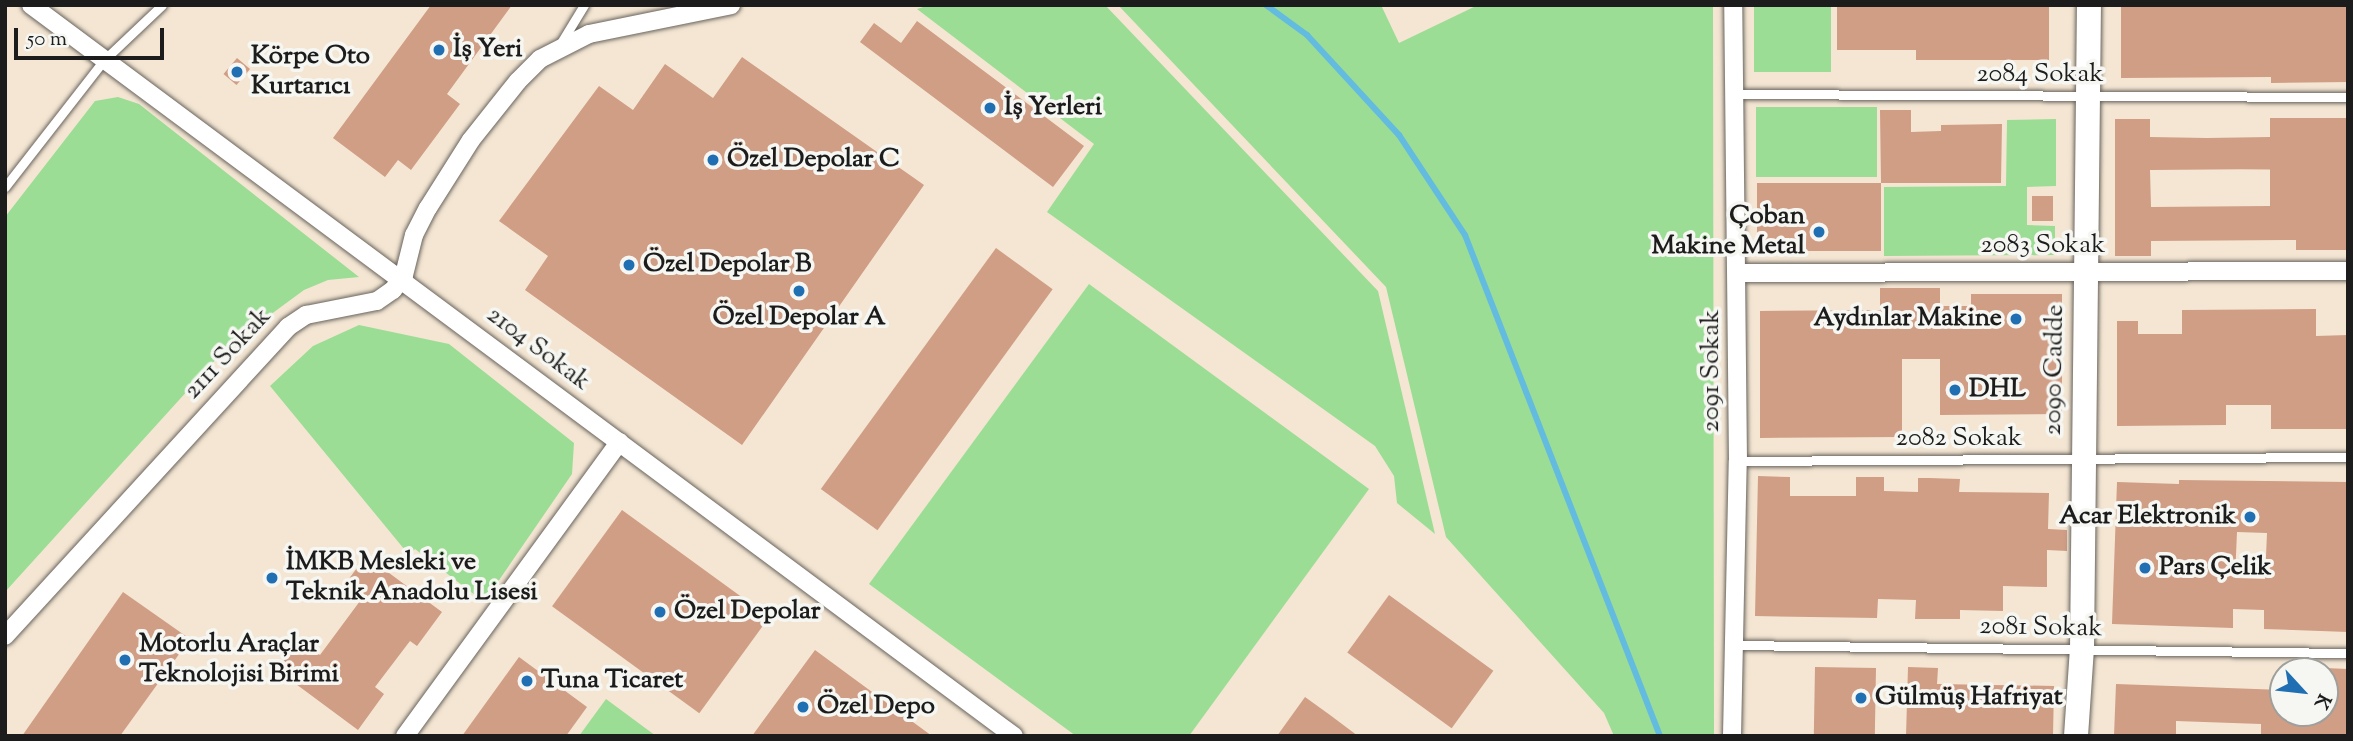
<!DOCTYPE html>
<meta charset="utf-8">
<style>
body{margin:0}
#map{position:relative;width:2353px;height:741px;overflow:hidden;background:#f4e6d3;font-family:"Sorts Mill Goudy",serif}
div>[style]{position:absolute}
[style*='--x']{left:calc(var(--x)*1px);top:calc(var(--y)*1px);width:calc(var(--w)*1px);rotate:calc(var(--a)*1deg)}
.green>*{inset:0;background:#9bdd94;transform-origin:0 0}
.stream>*{height:6px;margin:-3px;padding:0 3px;transform-origin:3px;border-radius:3px;background:#63bbe0}
.building>*{inset:0;background:#d09d85;transform-origin:0 0}
.roads{filter:drop-shadow(0 0 2px #68635c) drop-shadow(0 0 2px #68635c)}
.lane>*{height:9px;margin:-4.5px;padding:0 4.5px;transform-origin:4.5px;border-radius:4.5px;background:#fff}
.street>*{height:18px;margin:-9px;padding:0 9px;transform-origin:9px;border-radius:9px;background:#fff}
.secondary>*{height:24px;margin:-12px;padding:0 12px;transform-origin:12px;border-radius:12px;background:#fff}
.dots>*{width:19px;height:19px;translate:-50% -50%;box-sizing:border-box;border:4px solid #f6f6f2;border-radius:50%}
span{translate:-50% -50%;white-space:nowrap;text-align:center;line-height:1.15;-webkit-text-stroke:7px #f6f6f2;paint-order:stroke}
.poi-label{font-size:26px;color:#1c1c1c;font-weight:700}
.left{translate:0 -50%;text-align:left}
.right{translate:-100% -50%;text-align:right}
.street-label{font-size:26px;color:#1c1c1c}
.frame{position:absolute;inset:0;border:7px solid #1c1c1c;pointer-events:none}
.north{position:absolute;left:2269px;top:657px;width:70px;height:70px;box-sizing:border-box;background:#f6f6f2;border:2px solid #9f9f9c;border-radius:50%;rotate:117deg;font-size:19px;font-weight:700;line-height:28px;text-align:center;color:#1c1c1c}
.north::after{content:'';display:block;margin:auto;width:24px;height:32px;background:#1f6fb2;clip-path:polygon(50% 0,100% 100%,50% 72%,0 100%)}
.scale{position:absolute;left:14px;top:28px;width:150px;height:32px;box-sizing:border-box;border:4px solid #1c1c1c;border-top:0;padding-left:9px;font-size:21px;line-height:24px;white-space:nowrap;color:#1c1c1c;-webkit-text-stroke:5px #f6f6f2;paint-order:stroke}
</style>
<div id="map">
<div class="green">
<div style="clip-path:polygon(930px 5px,1105px 5px,1378px 291px,1435px 534px,1397px 503px,1394px 476px,1375px 446px,1047px 212px,1094px 144px,917px 9px)"></div>
<div style="clip-path:polygon(1118px 5px,1381px 5px,1399px 43px,1478px 5px,1713px 5px,1714px 736px,1614px 736px,1604px 713px,1446px 537px,1386px 287px)"></div>
<div style="left:1754px;top:5px;width:77px;height:67px"></div>
<div style="clip-path:polygon(118px 97px,139px 104px,359px 277px,328px 280px,304px 290px,228px 346px,5px 592px,5px 217px,95px 101px)"></div>
<div style="left:1756px;top:107px;width:121px;height:70px"></div>
<div style="clip-path:polygon(2056px 119px,2056px 186px,2027px 187px,2027px 225px,2055px 226px,2055px 255px,1884px 256px,1884px 187px,2006px 186px,2007px 120px)"></div>
<div style="clip-path:polygon(1089px 284px,1369px 489px,1189px 736px,1076px 736px,869px 584px)"></div>
<div style="clip-path:polygon(359px 325px,449px 344px,574px 443px,572px 474px,484px 602px,415px 549px,409px 555px,270px 386px,313px 346px)"></div>
<div style="clip-path:polygon(606px 699px,656px 736px,579px 736px)"></div>
</div>
<div class="stream">
<div style="--x:1266;--y:5;--w:51;--a:36.2"></div>
<div style="--x:1307;--y:35;--w:136;--a:47.4"></div>
<div style="--x:1399;--y:135;--w:120;--a:56.6"></div>
<div style="--x:1465;--y:235;--w:538;--a:68.73"></div>
</div>
<div class="building">
<div style="clip-path:polygon(431px 5px,512px 5px,447px 94px,460px 104px,411px 170px,398px 160px,385px 177px,333px 138px)"></div>
<div style="clip-path:polygon(1837px 5px,2049px 5px,2049px 60px,1916px 60px,1916px 50px,1837px 50px)"></div>
<div style="clip-path:polygon(2121px 5px,2348px 5px,2348px 82px,2271px 83px,2271px 77px,2121px 78px)"></div>
<div style="clip-path:polygon(917px 21px,1084px 146px,1053px 187px,860px 42px,874px 23px,901px 43px)"></div>
<div style="clip-path:polygon(742px 57px,924px 185px,742px 445px,525px 290px,548px 256px,499px 221px,599px 86px,633px 110px,665px 64px,713px 98px)"></div>
<div style="left:237px;top:58px;width:17px;height:21px;rotate:40deg"></div>
<div style="clip-path:polygon(1880px 110px,1911px 110px,1911px 132px,1941px 131px,1941px 125px,2002px 124px,2001px 183px,1881px 183px)"></div>
<div style="clip-path:polygon(evenodd,2270px 118px,2348px 118px,2348px 250px,2296px 250px,2296px 240px,2151px 241px,2151px 256px,2115px 256px,2115px 119px,2150px 119px,2150px 137px,2207px 138px,2270px 137px,2270px 118px,2270px 169px,2270px 206px,2151px 207px,2150px 170px,2270px 169px)"></div>
<div style="left:1881px;top:183px;width:68px;height:124px;rotate:90deg"></div>
<div style="left:2032px;top:196px;width:21px;height:25px"></div>
<div style="left:996px;top:248px;width:70px;height:298px;rotate:36deg"></div>
<div style="clip-path:polygon(1880px 288px,1940px 288px,1940px 306px,1971px 306px,1971px 294px,2062px 294px,2062px 414px,1940px 415px,1940px 359px,1902px 359px,1902px 437px,1760px 438px,1760px 311px,1880px 310px)"></div>
<div style="clip-path:polygon(2316px 309px,2316px 336px,2348px 335px,2348px 429px,2271px 429px,2271px 405px,2226px 405px,2226px 425px,2117px 426px,2117px 321px,2138px 321px,2138px 334px,2182px 334px,2182px 310px)"></div>
<div style="clip-path:polygon(1758px 476px,1790px 477px,1790px 496px,1856px 496px,1856px 477px,1884px 477px,1884px 491px,1918px 492px,1918px 478px,1929px 478px,1960px 479px,1959px 492px,2049px 493px,2048px 529px,2067px 530px,2067px 551px,2047px 550px,2047px 587px,2003px 586px,2003px 611px,1960px 610px,1960px 619px,1915px 619px,1916px 600px,1878px 599px,1877px 618px,1755px 616px)"></div>
<div style="clip-path:polygon(evenodd,2179px 480px,2348px 482px,2348px 632px,2264px 629px,2264px 610px,2233px 609px,2233px 628px,2112px 624px,2117px 482px,2179px 484px,2179px 480px,2237px 532px,2267px 533px,2265px 579px,2235px 578px,2237px 532px)"></div>
<div style="left:622px;top:510px;width:182px;height:119px;rotate:36deg"></div>
<div style="clip-path:polygon(366px 556px,442px 612px,417px 646px,410px 641px,375px 687px,384px 694px,358px 730px,277px 670px,299px 640px,320px 655px,360px 601px,342px 588px)"></div>
<div style="clip-path:polygon(123px 592px,190px 639px,120px 736px,22px 736px)"></div>
<div style="left:1389px;top:595px;width:129px;height:71px;rotate:36deg"></div>
<div style="clip-path:polygon(815px 650px,853px 678px,932px 736px,752px 736px)"></div>
<div style="clip-path:polygon(519px 657px,587px 707px,566px 736px,462px 736px)"></div>
<div style="left:1815px;top:667px;width:61px;height:68px;rotate:1deg"></div>
<div style="clip-path:polygon(1908px 667px,1938px 668px,1937px 684px,2054px 686px,2053px 736px,1906px 736px)"></div>
<div style="clip-path:polygon(2325px 668px,2348px 669px,2348px 736px,2261px 736px,2261px 724px,2176px 721px,2176px 736px,2114px 736px,2116px 684px,2283px 690px,2283px 713px,2325px 713px)"></div>
<div style="clip-path:polygon(1305px 697px,1330px 715px,1358px 736px,1277px 736px)"></div>
</div>
<div class="roads">
<div class="lane">
<div style="--x:559;--y:46;--w:48;--a:-58.6"></div>
<div style="--x:1734;--y:94;--w:614;--a:0.28"></div>
<div style="--x:5;--y:187;--w:161;--a:-52.1"></div>
<div style="--x:104;--y:60;--w:80;--a:-43.5"></div>
<div style="--x:1738;--y:461;--w:610;--a:-0.38"></div>
<div style="--x:1735;--y:645;--w:613;--a:0.75"></div>
</div>
<div class="street">
<div style="--x:31;--y:5;--w:1225;--a:36.64"></div>
<div style="--x:1738;--y:273;--w:610;--a:-0.19"></div>
<div style="--x:5;--y:636;--w:419;--a:-47.5"></div>
<div style="--x:288;--y:327;--w:22;--a:-34"></div>
<div style="--x:306;--y:315;--w:72;--a:-11.2"></div>
<div style="--x:377;--y:301;--w:19;--a:-35"></div>
<div style="--x:393;--y:290;--w:19;--a:-54"></div>
<div style="--x:404;--y:275;--w:41;--a:-76"></div>
<div style="--x:414;--y:235;--w:30;--a:-63"></div>
<div style="--x:428;--y:208;--w:80;--a:-57.7"></div>
<div style="--x:471;--y:140;--w:75;--a:-51.5"></div>
<div style="--x:518;--y:81;--w:31;--a:-45"></div>
<div style="--x:540;--y:59;--w:55;--a:-27"></div>
<div style="--x:589;--y:34;--w:145;--a:-11.5"></div>
<div style="--x:405;--y:736;--w:364;--a:-53.9"></div>
<div style="--x:1732;--y:736;--w:275;--a:-88.8"></div>
<div style="--x:1738;--y:461;--w:456;--a:-90.6"></div>
</div>
<div class="secondary">
<div style="--x:2076;--y:736;--w:87;--a:-86.1"></div>
<div style="--x:2082;--y:649;--w:644;--a:-89.38"></div>
</div>
</div>
<div class="dots">
<div style="left:439px;top:50px;background:#1f6fb2"></div>
<div style="left:237px;top:72px;background:#1f6fb2"></div>
<div style="left:990px;top:108px;background:#1f6fb2"></div>
<div style="left:713px;top:160px;background:#1f6fb2"></div>
<div style="left:1819px;top:232px;background:#1f6fb2"></div>
<div style="left:629px;top:265px;background:#1f6fb2"></div>
<div style="left:799px;top:291px;background:#1f6fb2"></div>
<div style="left:2016px;top:319px;background:#1f6fb2"></div>
<div style="left:1955px;top:390px;background:#1f6fb2"></div>
<div style="left:2250px;top:517px;background:#1f6fb2"></div>
<div style="left:2145px;top:568px;background:#1f6fb2"></div>
<div style="left:272px;top:578px;background:#1f6fb2"></div>
<div style="left:660px;top:612px;background:#1f6fb2"></div>
<div style="left:125px;top:660px;background:#1f6fb2"></div>
<div style="left:527px;top:681px;background:#1f6fb2"></div>
<div style="left:1861px;top:698px;background:#1f6fb2"></div>
<div style="left:803px;top:707px;background:#1f6fb2"></div>
</div>
<div class="poi-label">
<span class="left" style="left:453px;top:50px">İş Yeri</span>
<span class="left" style="left:251px;top:72px">Körpe Oto<br>Kurtarıcı</span>
<span class="left" style="left:1004px;top:108px">İş Yerleri</span>
<span class="left" style="left:727px;top:160px">Özel Depolar C</span>
<span class="right" style="left:1805px;top:232px">Çoban<br>Makine Metal</span>
<span class="left" style="left:643px;top:265px">Özel Depolar B</span>
<span style="left:799px;top:318px">Özel Depolar A</span>
<span class="right" style="left:2002px;top:319px">Aydınlar Makine</span>
<span class="left" style="left:1969px;top:390px">DHL</span>
<span class="right" style="left:2236px;top:517px">Acar Elektronik</span>
<span class="left" style="left:286px;top:578px">İMKB Mesleki ve<br>Teknik Anadolu Lisesi</span>
<span class="left" style="left:2159px;top:568px">Pars Çelik</span>
<span class="left" style="left:674px;top:612px">Özel Depolar</span>
<span class="left" style="left:139px;top:660px">Motorlu Araçlar<br>Teknolojisi Birimi</span>
<span class="left" style="left:541px;top:681px">Tuna Ticaret</span>
<span class="left" style="left:1875px;top:698px">Gülmüş Hafriyat</span>
<span class="left" style="left:817px;top:707px">Özel Depo</span>
</div>
<div class="street-label">
<span style="left:2040px;top:75px">2084 Sokak</span>
<span style="left:2043px;top:246px">2083 Sokak</span>
<span style="left:538px;top:349px;rotate:37deg">2104 Sokak</span>
<span style="left:228px;top:354px;rotate:-47deg">2111 Sokak</span>
<span style="left:2055px;top:370px;rotate:-89deg">2090 Cadde</span>
<span style="left:1712px;top:371px;rotate:-90deg">2091 Sokak</span>
<span style="left:1959px;top:439px">2082 Sokak</span>
<span style="left:2041px;top:628px;rotate:1deg">2081 Sokak</span>
</div>
<div class="frame"></div>
<div class="north">K</div>
<div class="scale">50 m</div>
</div>
